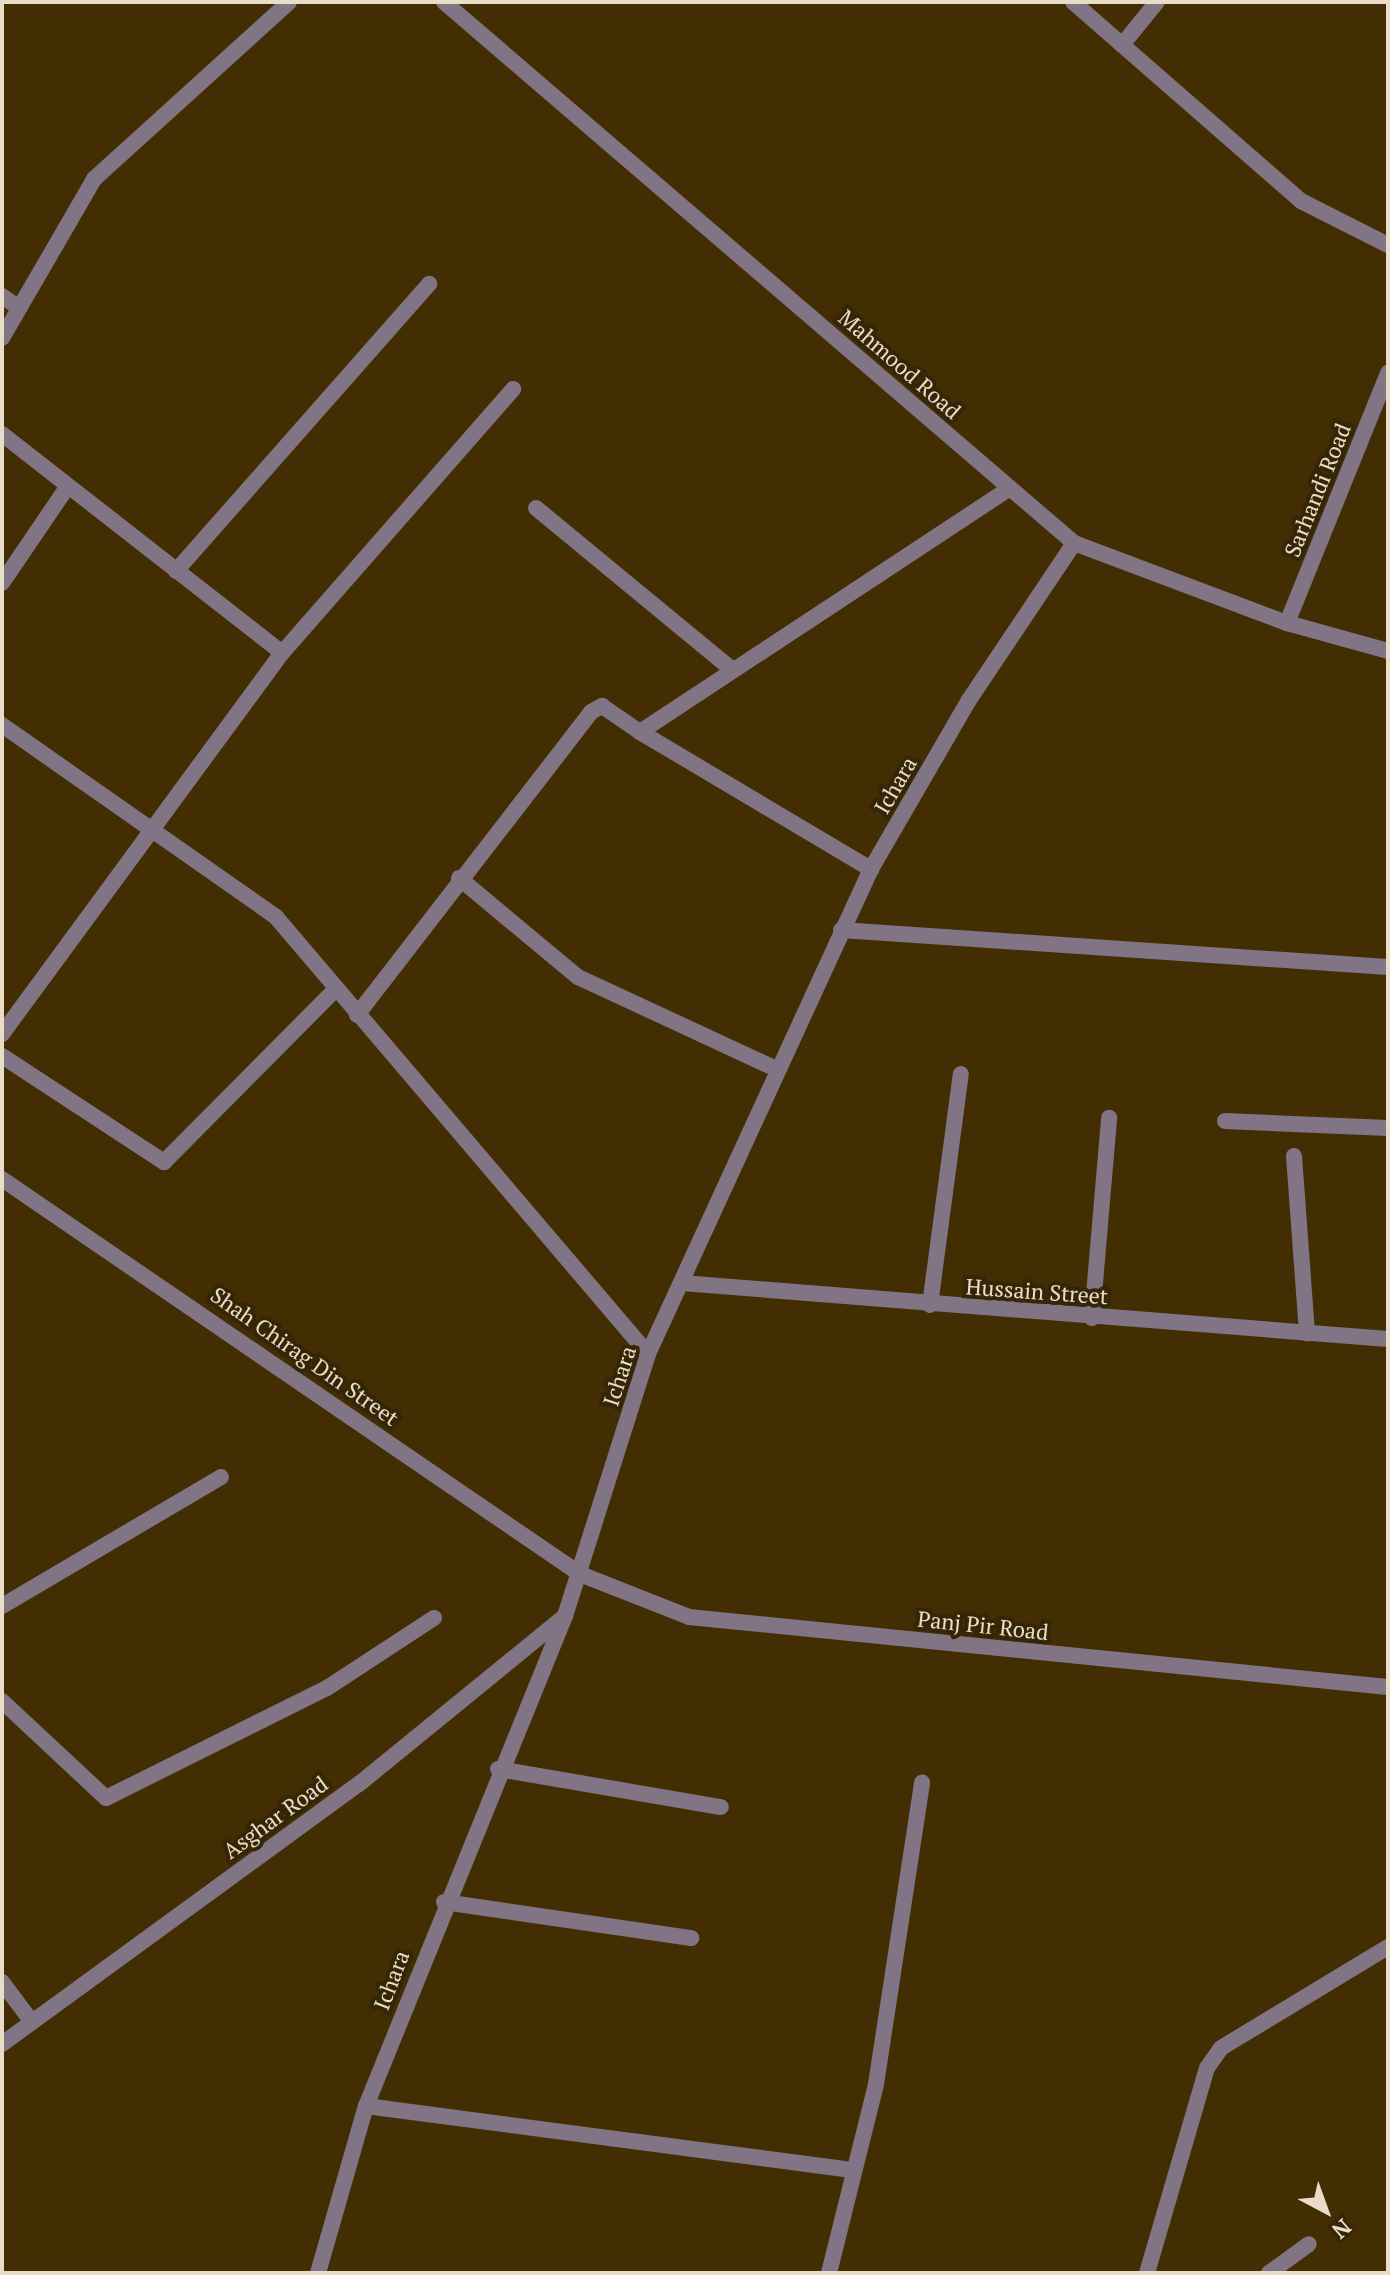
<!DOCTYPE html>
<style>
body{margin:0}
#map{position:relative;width:1390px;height:2275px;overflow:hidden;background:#432e04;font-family:"PT Serif",serif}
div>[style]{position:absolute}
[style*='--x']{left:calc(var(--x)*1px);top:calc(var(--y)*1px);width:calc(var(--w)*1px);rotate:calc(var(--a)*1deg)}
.minor>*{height:16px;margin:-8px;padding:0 8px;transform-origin:8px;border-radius:8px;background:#817484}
.tertiary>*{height:16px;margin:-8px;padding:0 8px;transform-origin:8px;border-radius:8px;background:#817484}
span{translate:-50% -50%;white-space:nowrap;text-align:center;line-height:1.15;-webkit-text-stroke:8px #352607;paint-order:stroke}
.street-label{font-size:22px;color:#eaddc8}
.frame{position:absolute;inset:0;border:4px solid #eaddc8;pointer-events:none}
.north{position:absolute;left:1286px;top:2171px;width:80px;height:80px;-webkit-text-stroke:6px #352607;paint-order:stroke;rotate:139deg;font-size:22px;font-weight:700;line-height:32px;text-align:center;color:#eaddc8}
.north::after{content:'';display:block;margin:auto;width:28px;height:36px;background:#eaddc8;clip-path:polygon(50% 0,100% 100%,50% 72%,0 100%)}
</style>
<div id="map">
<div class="minor">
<div style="--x:1073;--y:2;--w:303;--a:41.1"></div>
<div style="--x:1301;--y:201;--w:97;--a:26.8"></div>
<div style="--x:1122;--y:45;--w:55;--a:-50.9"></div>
<div style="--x:2;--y:296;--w:21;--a:35"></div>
<div style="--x:2;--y:338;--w:184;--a:-59.9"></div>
<div style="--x:94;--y:179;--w:263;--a:-42.2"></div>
<div style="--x:2;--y:434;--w:355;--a:38"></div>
<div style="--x:536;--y:508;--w:250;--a:39.5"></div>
<div style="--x:176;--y:571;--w:383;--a:-48.6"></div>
<div style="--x:2;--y:583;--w:117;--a:-55.8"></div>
<div style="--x:1287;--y:623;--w:270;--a:-68"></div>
<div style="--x:2;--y:725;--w:335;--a:35"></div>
<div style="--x:276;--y:917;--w:574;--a:49.59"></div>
<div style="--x:640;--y:732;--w:269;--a:30.7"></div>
<div style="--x:459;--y:878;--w:155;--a:39.8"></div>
<div style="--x:578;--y:977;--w:218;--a:24.9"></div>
<div style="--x:841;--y:930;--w:548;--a:3.87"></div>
<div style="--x:357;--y:1015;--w:383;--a:-52.3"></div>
<div style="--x:591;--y:712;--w:13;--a:-29"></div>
<div style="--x:602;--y:706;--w:46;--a:34.4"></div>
<div style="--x:640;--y:732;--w:443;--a:-33.4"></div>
<div style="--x:2;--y:1034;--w:473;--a:-53.7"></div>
<div style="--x:282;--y:653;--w:351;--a:-48.8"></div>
<div style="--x:2;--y:1056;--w:194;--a:33.2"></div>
<div style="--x:164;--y:1162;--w:243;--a:-45.2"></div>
<div style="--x:1225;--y:1121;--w:163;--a:2.5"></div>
<div style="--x:1294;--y:1156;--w:178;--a:85.8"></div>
<div style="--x:2;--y:1179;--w:700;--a:34.35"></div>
<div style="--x:682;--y:1283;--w:708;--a:4.54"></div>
<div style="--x:930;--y:1305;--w:233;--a:-82.4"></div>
<div style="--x:1092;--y:1318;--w:201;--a:-85.1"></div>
<div style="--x:2;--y:1606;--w:254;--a:-30.5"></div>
<div style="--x:2;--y:1701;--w:142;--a:43"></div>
<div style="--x:106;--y:1798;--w:247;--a:-26.5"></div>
<div style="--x:327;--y:1688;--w:128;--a:-33.2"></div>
<div style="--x:498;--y:1769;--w:226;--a:9.7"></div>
<div style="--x:444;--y:1902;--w:250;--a:8.3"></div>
<div style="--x:2;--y:1982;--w:50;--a:53.1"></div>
<div style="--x:2;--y:2044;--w:442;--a:-36.1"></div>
<div style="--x:359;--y:1784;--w:266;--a:-39.2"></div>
<div style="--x:366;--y:2106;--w:492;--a:7.5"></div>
<div style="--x:829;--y:2273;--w:195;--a:-76"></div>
<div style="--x:876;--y:2084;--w:305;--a:-81.3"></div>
<div style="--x:1147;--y:2273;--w:214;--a:-73.7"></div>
<div style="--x:1207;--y:2068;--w:24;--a:-55"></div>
<div style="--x:1221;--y:2048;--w:195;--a:-31.2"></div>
<div style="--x:1269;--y:2273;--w:49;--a:-35.9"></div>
</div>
<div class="tertiary">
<div style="--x:444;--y:2;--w:830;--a:40.65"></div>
<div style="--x:1074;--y:543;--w:228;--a:20.6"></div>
<div style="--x:1287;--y:623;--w:105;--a:15.5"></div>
<div style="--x:580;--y:1574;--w:117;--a:21.5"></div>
<div style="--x:689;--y:1617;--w:702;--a:5.72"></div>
<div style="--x:318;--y:2273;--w:174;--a:-74"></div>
<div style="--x:366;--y:2106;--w:529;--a:-67.9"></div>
<div style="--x:565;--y:1616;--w:275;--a:-72.4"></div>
<div style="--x:648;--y:1354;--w:534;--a:-65.31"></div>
<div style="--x:871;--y:869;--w:195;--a:-59.9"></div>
<div style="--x:969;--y:700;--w:189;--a:-56.2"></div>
</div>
<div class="street-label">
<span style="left:900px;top:364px;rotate:41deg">Mahmood Road</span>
<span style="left:1317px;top:490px;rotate:-68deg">Sarhandi Road</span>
<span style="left:895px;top:785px;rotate:-60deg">Ichara</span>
<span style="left:1037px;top:1291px;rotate:4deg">Hussain Street</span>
<span style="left:305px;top:1356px;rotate:35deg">Shah Chirag Din Street</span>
<span style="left:619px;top:1376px;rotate:-72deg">Ichara</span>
<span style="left:983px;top:1625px;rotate:6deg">Panj Pir Road</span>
<span style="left:275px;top:1817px;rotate:-36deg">Asghar Road</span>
<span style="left:391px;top:1980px;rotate:-69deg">Ichara</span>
</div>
<div class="frame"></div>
<div class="north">N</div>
</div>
